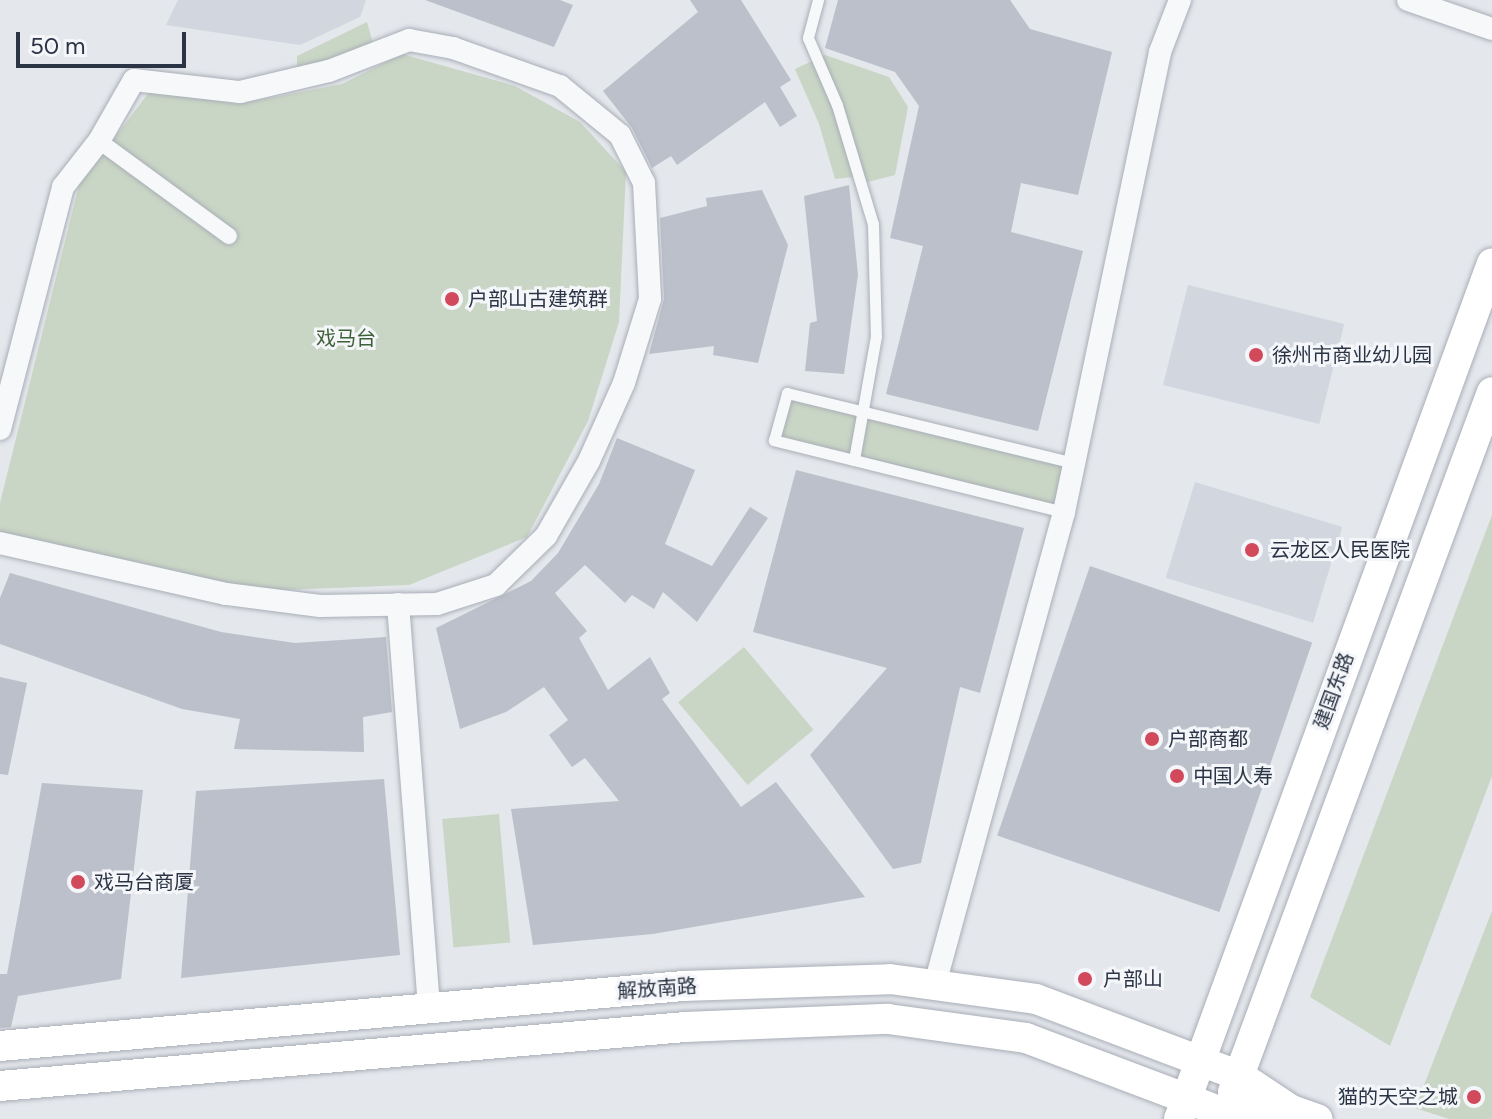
<!DOCTYPE html>
<meta charset="utf-8">
<style>
body{margin:0}
#map{position:relative;width:1492px;height:1119px;overflow:hidden;background:#e4e7ec;font-family:Figtree,"Noto Sans SC",sans-serif}
div>[style]{position:absolute}
[style*='--x']{left:calc(var(--x)*1px);top:calc(var(--y)*1px);width:calc(var(--w)*1px);rotate:calc(var(--a)*1deg)}
.built>*{inset:0;background:#d2d6de;transform-origin:0 0}
.green>*{inset:0;background:#c9d6c5;transform-origin:0 0}
.building>*{inset:0;background:#bbc0ca;transform-origin:0 0}
.roads{filter:drop-shadow(0 0 2px #a9aeb7) drop-shadow(0 0 2px #a9aeb7)}
.service>*{height:11px;margin:-5.5px;padding:0 5.5px;transform-origin:5.5px;border-radius:5.5px;background:#f7f8fa}
.pedestrian>*{height:16px;margin:-8px;padding:0 8px;transform-origin:8px;border-radius:8px;background:#f7f8fa}
.minor>*{height:22px;margin:-11px;padding:0 11px;transform-origin:11px;border-radius:11px;background:#f7f8fa}
.secondary>*{height:30px;margin:-15px;padding:0 15px;transform-origin:15px;border-radius:15px;background:#fff}
.dots>*{width:22px;height:22px;translate:-50% -50%;box-sizing:border-box;border:4px solid #f4f6f9;border-radius:50%}
span{translate:-50% -50%;white-space:nowrap;text-align:center;line-height:1.15;-webkit-text-stroke:6px #f4f6f9;paint-order:stroke}
.poi-label{font-size:20px;color:#2b3445}
.left{translate:0 -50%;text-align:left}
.right{translate:-100% -50%;text-align:right}
.park-label{font-size:20px;color:#3f6138}
.street-label{font-size:20px;color:#2b3445}
.scale{position:absolute;left:16px;top:32px;width:170px;height:36px;box-sizing:border-box;border:4px solid #2b3445;border-top:0;padding-left:10px;font-size:24px;line-height:28px;white-space:nowrap;color:#2b3445;-webkit-text-stroke:6px #f4f6f9;paint-order:stroke}
</style>
<div id="map">
<div class="built">
<div style="clip-path:polygon(178px 0,366px 0,360px 17px,300px 45px,166px 25px)"></div>
<div style="left:1188px;top:285px;width:161px;height:103px;rotate:14deg"></div>
<div style="left:1195px;top:482px;width:154px;height:100px;rotate:17deg"></div>
</div>
<div class="green">
<div style="clip-path:polygon(367px 22px,374px 47px,297px 73px,297px 56px)"></div>
<div style="clip-path:polygon(402px 54px,515px 86px,580px 122px,626px 172px,619px 322px,588px 421px,527px 537px,409px 585px,281px 590px,181px 577px,0 536px,0 503px,79px 185px,153px 87px,238px 104px,342px 84px)"></div>
<div style="clip-path:polygon(825px 55px,889px 77px,908px 107px,895px 175px,856px 185px,854px 177px,835px 179px,819px 124px,795px 69px)"></div>
<div style="left:787px;top:393px;width:288px;height:49px;rotate:14deg"></div>
<div style="clip-path:polygon(1492px 515px,1492px 776px,1390px 1046px,1310px 997px)"></div>
<div style="left:744px;top:647px;width:108px;height:86px;rotate:50deg"></div>
<div style="left:499px;top:814px;width:129px;height:57px;rotate:85deg"></div>
<div style="clip-path:polygon(1492px 911px,1492px 1119px,1449px 1119px,1415px 1108px)"></div>
</div>
<div class="building">
<div style="clip-path:polygon(425px 0,560px 0,573px 5px,554px 47px)"></div>
<div style="clip-path:polygon(690px 0,741px 0,791px 80px,780px 87px,797px 116px,780px 127px,765px 102px,677px 165px,671px 156px,652px 168px,632px 128px,603px 91px,698px 12px)"></div>
<div style="clip-path:polygon(838px 0,1010px 0,1030px 29px,1112px 52px,1078px 195px,1021px 183px,1011px 232px,1083px 251px,1038px 431px,886px 394px,923px 246px,890px 238px,919px 106px,895px 72px,825px 48px)"></div>
<div style="clip-path:polygon(849px 185px,858px 275px,844px 374px,805px 371px,810px 323px,817px 321px,804px 196px)"></div>
<div style="clip-path:polygon(762px 190px,788px 245px,758px 363px,713px 355px,714px 346px,649px 354px,664px 299px,660px 218px,707px 206px,706px 198px)"></div>
<div style="clip-path:polygon(617px 438px,695px 470px,665px 544px,712px 566px,750px 507px,768px 518px,697px 622px,663px 592px,654px 609px,632px 595px,625px 603px,585px 565px,555px 593px,587px 631px,579px 638px,608px 690px,650px 657px,670px 693px,662px 699px,741px 807px,776px 782px,865px 897px,653px 934px,533px 945px,511px 809px,619px 801px,585px 758px,572px 767px,549px 735px,568px 720px,544px 687px,506px 712px,460px 729px,436px 628px,531px 581px,558px 553px,599px 484px)"></div>
<div style="clip-path:polygon(796px 470px,1024px 528px,980px 693px,960px 687px,921px 863px,893px 869px,810px 755px,887px 668px,753px 632px)"></div>
<div style="left:1090px;top:566px;width:235px;height:285px;rotate:19deg"></div>
<div style="clip-path:polygon(10px 573px,221px 632px,295px 643px,386px 637px,392px 712px,363px 717px,364px 752px,234px 749px,240px 719px,182px 709px,0 644px,0 598px)"></div>
<div style="clip-path:polygon(0 677px,27px 683px,8px 775px,0 774px)"></div>
<div style="clip-path:polygon(384px 779px,400px 955px,181px 978px,196px 791px)"></div>
<div style="clip-path:polygon(42px 783px,143px 790px,121px 979px,18px 996px,11px 1027px,0 1028px,0 974px,7px 974px)"></div>
</div>
<div class="roads">
<div class="service">
<div style="--x:818;--y:0;--w:39;--a:105"></div>
<div style="--x:808;--y:38;--w:73;--a:66.6"></div>
<div style="--x:837;--y:105;--w:124;--a:73.2"></div>
<div style="--x:873;--y:224;--w:112;--a:88.5"></div>
<div style="--x:876;--y:336;--w:126;--a:100.1"></div>
<div style="--x:1064;--y:512;--w:299;--a:-166.1"></div>
<div style="--x:774;--y:440;--w:49;--a:-74.5"></div>
<div style="--x:787;--y:393;--w:296;--a:13.7"></div>
</div>
<div class="pedestrian">
<div style="--x:99;--y:141;--w:161;--a:36.2"></div>
</div>
<div class="minor">
<div style="--x:1408;--y:0;--w:89;--a:19"></div>
<div style="--x:0;--y:429;--w:250;--a:-75.4"></div>
<div style="--x:63;--y:187;--w:58;--a:-52"></div>
<div style="--x:99;--y:141;--w:70;--a:-60.2"></div>
<div style="--x:134;--y:80;--w:107;--a:6.5"></div>
<div style="--x:240;--y:92;--w:91;--a:-13.3"></div>
<div style="--x:329;--y:71;--w:86;--a:-21.2"></div>
<div style="--x:409;--y:40;--w:45;--a:10.3"></div>
<div style="--x:453;--y:48;--w:114;--a:19.6"></div>
<div style="--x:560;--y:86;--w:77;--a:39.2"></div>
<div style="--x:620;--y:135;--w:54;--a:63.4"></div>
<div style="--x:644;--y:183;--w:116;--a:87"></div>
<div style="--x:650;--y:299;--w:88;--a:107.2"></div>
<div style="--x:624;--y:383;--w:85;--a:114.2"></div>
<div style="--x:589;--y:461;--w:86;--a:119.8"></div>
<div style="--x:546;--y:536;--w:70;--a:135.6"></div>
<div style="--x:496;--y:585;--w:62;--a:162.1"></div>
<div style="--x:437;--y:604;--w:117;--a:179"></div>
<div style="--x:320;--y:606;--w:95;--a:-172.7"></div>
<div style="--x:226;--y:594;--w:232;--a:-167.3"></div>
<div style="--x:398;--y:604;--w:405;--a:85.6"></div>
<div style="--x:935;--y:984;--w:489;--a:-74.7"></div>
<div style="--x:1064;--y:512;--w:470;--a:-78.2"></div>
<div style="--x:1160;--y:52;--w:56;--a:-69"></div>
</div>
<div class="secondary">
<div style="--x:0;--y:1046;--w:686;--a:-5.02"></div>
<div style="--x:683;--y:986;--w:207;--a:-1.9"></div>
<div style="--x:890;--y:979;--w:147;--a:7.8"></div>
<div style="--x:1036;--y:999;--w:218;--a:20.7"></div>
<div style="--x:1240;--y:1076;--w:61;--a:33.7"></div>
<div style="--x:1291;--y:1110;--w:28;--a:19"></div>
<div style="--x:0;--y:1086;--w:688;--a:-4.92"></div>
<div style="--x:685;--y:1027;--w:203;--a:-2.3"></div>
<div style="--x:888;--y:1019;--w:139;--a:7.8"></div>
<div style="--x:1026;--y:1038;--w:210;--a:20.7"></div>
<div style="--x:1222;--y:1112;--w:69;--a:-1.7"></div>
<div style="--x:1233;--y:1092;--w:746;--a:-69.7"></div>
<div style="--x:1179;--y:1119;--w:911;--a:-69.91"></div>
</div>
</div>
<div class="dots">
<div style="left:452px;top:299px;background:#d1495b"></div>
<div style="left:1256px;top:355px;background:#d1495b"></div>
<div style="left:1252px;top:550px;background:#d1495b"></div>
<div style="left:1152px;top:739px;background:#d1495b"></div>
<div style="left:1177px;top:776px;background:#d1495b"></div>
<div style="left:78px;top:882px;background:#d1495b"></div>
<div style="left:1085px;top:979px;background:#d1495b"></div>
<div style="left:1474px;top:1097px;background:#d1495b"></div>
</div>
<div class="poi-label">
<span class="left" style="left:468px;top:299px">户部山古建筑群</span>
<span class="left" style="left:1272px;top:355px">徐州市商业幼儿园</span>
<span class="left" style="left:1270px;top:550px">云龙区人民医院</span>
<span class="left" style="left:1168px;top:739px">户部商都</span>
<span class="left" style="left:1193px;top:776px">中国人寿</span>
<span class="left" style="left:94px;top:882px">戏马台商厦</span>
<span class="left" style="left:1103px;top:979px">户部山</span>
<span class="right" style="left:1458px;top:1097px">猫的天空之城</span>
</div>
<div class="park-label">
<span style="left:346px;top:338px">戏马台</span>
</div>
<div class="street-label">
<span style="left:1334px;top:691px;rotate:-70deg">建国东路</span>
<span style="left:657px;top:989px;rotate:-4deg">解放南路</span>
</div>
<div class="scale">50 m</div>
</div>
